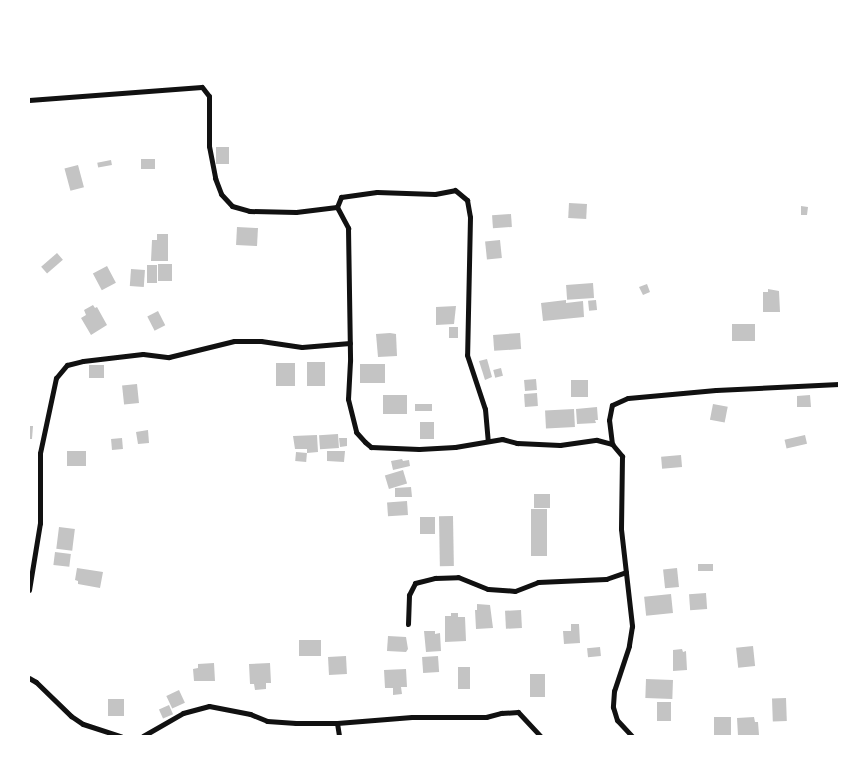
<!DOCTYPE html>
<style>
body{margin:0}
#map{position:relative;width:868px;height:765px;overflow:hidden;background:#fff;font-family:Lato,sans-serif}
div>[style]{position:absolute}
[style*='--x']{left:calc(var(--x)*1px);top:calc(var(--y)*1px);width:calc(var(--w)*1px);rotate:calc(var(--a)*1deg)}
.building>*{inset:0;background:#c4c4c4;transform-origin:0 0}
.minor>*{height:5px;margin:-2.5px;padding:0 2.5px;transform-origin:2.5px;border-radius:2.5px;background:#111}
span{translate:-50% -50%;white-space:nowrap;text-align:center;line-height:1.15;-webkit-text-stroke:4px #fff;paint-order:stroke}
.frame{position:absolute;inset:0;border:30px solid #fff;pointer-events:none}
</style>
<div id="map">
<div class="building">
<div style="left:216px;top:147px;width:13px;height:17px"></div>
<div style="left:141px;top:159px;width:14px;height:10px"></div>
<div style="left:111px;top:160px;width:5px;height:14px;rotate:79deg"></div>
<div style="left:78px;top:165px;width:23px;height:14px;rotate:75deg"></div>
<div style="left:569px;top:203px;width:18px;height:15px;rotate:3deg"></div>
<div style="clip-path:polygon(801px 206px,808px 207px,807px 215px,801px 215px)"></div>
<div style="left:511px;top:214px;width:13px;height:19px;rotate:86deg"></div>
<div style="left:237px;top:227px;width:21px;height:18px;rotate:3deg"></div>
<div style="clip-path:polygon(157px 234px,168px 234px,168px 261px,151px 261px,152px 240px,157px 240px)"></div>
<div style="left:500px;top:240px;width:18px;height:15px;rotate:84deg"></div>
<div style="left:57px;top:253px;width:9px;height:21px;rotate:49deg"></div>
<div style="left:158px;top:264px;width:14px;height:17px"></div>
<div style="left:147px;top:265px;width:10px;height:18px"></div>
<div style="left:107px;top:266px;width:19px;height:16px;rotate:62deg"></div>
<div style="left:131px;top:269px;width:14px;height:17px;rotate:4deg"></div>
<div style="left:593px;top:283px;width:15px;height:27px;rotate:86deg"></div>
<div style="clip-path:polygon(647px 284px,650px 292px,643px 295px,639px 287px)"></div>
<div style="clip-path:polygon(768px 289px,779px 291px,780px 312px,763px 312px,763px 292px,768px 292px)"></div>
<div style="clip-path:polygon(566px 300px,566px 303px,583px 301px,584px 317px,543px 321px,541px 303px)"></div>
<div style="left:596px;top:300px;width:10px;height:8px;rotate:84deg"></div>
<div style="clip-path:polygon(93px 305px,95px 308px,97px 307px,107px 325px,91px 335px,81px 318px,86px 315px,84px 310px)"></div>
<div style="clip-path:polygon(456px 306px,454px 324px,436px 325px,436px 307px)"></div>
<div style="left:158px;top:311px;width:16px;height:12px;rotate:63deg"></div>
<div style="left:732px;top:324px;width:23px;height:17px"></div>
<div style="left:449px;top:327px;width:9px;height:11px"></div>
<div style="clip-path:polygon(390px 333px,396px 334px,397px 356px,378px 357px,376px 334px)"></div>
<div style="left:520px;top:333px;width:16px;height:27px;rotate:86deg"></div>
<div style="clip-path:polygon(487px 359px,492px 377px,485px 380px,479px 361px)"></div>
<div style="left:307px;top:362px;width:18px;height:24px"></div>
<div style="left:276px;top:363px;width:19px;height:23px"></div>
<div style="left:360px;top:364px;width:25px;height:19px"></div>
<div style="left:89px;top:365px;width:15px;height:13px"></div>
<div style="left:501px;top:368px;width:8px;height:8px;rotate:76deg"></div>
<div style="left:536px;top:379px;width:11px;height:12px;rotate:85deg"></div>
<div style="left:571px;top:380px;width:17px;height:17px"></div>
<div style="left:137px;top:384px;width:19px;height:15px;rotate:84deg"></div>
<div style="left:537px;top:393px;width:13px;height:13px;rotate:86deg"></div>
<div style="left:407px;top:395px;width:19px;height:24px;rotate:90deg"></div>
<div style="clip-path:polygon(810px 395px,811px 407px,797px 407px,797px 396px)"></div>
<div style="left:415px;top:404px;width:17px;height:7px"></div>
<div style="left:713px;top:404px;width:15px;height:16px;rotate:11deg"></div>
<div style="clip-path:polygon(597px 407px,598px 420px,595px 420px,596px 423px,577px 424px,576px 409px)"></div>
<div style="left:574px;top:409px;width:18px;height:29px;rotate:87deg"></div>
<div style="left:420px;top:422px;width:14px;height:17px"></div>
<div style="clip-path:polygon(29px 426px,33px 426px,32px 439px,29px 439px)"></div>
<div style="clip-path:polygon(148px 430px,149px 443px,138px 444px,136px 432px)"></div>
<div style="left:338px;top:434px;width:14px;height:19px;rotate:86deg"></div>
<div style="clip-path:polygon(317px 435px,318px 452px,307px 453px,307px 449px,295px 449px,293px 436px)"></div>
<div style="left:805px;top:435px;width:9px;height:21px;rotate:77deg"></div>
<div style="left:122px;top:438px;width:11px;height:11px;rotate:85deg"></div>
<div style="clip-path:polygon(339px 438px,347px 438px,347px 446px,340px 447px)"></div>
<div style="left:67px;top:451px;width:19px;height:15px"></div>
<div style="clip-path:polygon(327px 451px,345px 451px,344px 462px,327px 461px)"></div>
<div style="left:296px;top:452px;width:11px;height:9px;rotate:5deg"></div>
<div style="left:681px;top:455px;width:12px;height:20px;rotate:85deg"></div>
<div style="clip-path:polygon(402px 459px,403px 461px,409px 460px,410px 466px,393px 470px,391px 461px)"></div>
<div style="left:403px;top:470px;width:14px;height:19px;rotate:73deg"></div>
<div style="clip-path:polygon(411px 487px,412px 497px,395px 497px,395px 488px)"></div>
<div style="left:534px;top:494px;width:16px;height:14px"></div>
<div style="left:407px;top:501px;width:14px;height:20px;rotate:86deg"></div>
<div style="left:531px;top:509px;width:16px;height:47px"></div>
<div style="left:453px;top:516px;width:50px;height:14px;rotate:89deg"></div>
<div style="left:420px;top:517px;width:15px;height:17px"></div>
<div style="left:59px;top:527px;width:16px;height:22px;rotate:7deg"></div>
<div style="left:55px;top:552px;width:16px;height:13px;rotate:7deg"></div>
<div style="left:713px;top:564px;width:7px;height:15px;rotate:90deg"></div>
<div style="clip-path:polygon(77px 568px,103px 572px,100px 588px,78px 584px,78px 581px,75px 580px)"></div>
<div style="left:677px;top:568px;width:19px;height:14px;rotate:84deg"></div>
<div style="left:706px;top:593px;width:16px;height:17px;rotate:86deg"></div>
<div style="left:671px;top:594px;width:19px;height:27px;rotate:84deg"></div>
<div style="clip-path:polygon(477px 604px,490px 605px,493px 628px,476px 629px,475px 610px,477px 610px)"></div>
<div style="left:521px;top:610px;width:18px;height:16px;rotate:87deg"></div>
<div style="clip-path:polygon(451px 613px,458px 613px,458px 617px,465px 617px,466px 641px,445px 642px,445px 616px,451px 616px)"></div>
<div style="clip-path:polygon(571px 624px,579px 624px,580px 643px,564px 644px,563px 631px,571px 631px)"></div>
<div style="clip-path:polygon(424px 631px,435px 631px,435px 634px,440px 633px,441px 651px,426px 652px)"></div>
<div style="clip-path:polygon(388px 636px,406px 637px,408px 649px,406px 652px,387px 651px)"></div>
<div style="left:299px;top:640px;width:22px;height:16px"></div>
<div style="left:753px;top:646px;width:20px;height:17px;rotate:84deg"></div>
<div style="left:600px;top:647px;width:9px;height:13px;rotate:84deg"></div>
<div style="clip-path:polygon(682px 649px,683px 652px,686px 651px,687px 670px,673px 671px,673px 650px)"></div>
<div style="left:346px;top:656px;width:18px;height:18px;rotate:87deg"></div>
<div style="left:438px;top:656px;width:16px;height:16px;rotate:86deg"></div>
<div style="clip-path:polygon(214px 663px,215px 681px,194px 681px,193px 669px,198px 668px,198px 664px)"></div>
<div style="clip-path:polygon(270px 663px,271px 683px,266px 683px,266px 689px,255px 690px,254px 684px,250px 684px,249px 664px)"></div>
<div style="left:458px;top:667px;width:12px;height:22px"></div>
<div style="clip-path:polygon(406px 669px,407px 687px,401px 687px,402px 694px,393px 695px,393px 688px,385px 688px,384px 670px)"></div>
<div style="left:530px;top:674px;width:15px;height:23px"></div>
<div style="left:646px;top:679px;width:27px;height:19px;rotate:2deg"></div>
<div style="left:179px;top:690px;width:14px;height:14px;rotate:65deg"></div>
<div style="left:786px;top:698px;width:23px;height:14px;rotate:88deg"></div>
<div style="left:108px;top:699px;width:16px;height:17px"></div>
<div style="left:671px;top:702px;width:19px;height:14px;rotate:90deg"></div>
<div style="left:169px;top:705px;width:10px;height:11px;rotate:66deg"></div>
<div style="left:714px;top:717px;width:17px;height:19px"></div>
<div style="clip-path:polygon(754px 717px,755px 722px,758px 722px,759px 735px,738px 736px,737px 718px)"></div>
</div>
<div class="minor">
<div style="--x:29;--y:100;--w:173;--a:-4.3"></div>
<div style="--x:202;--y:87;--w:11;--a:52"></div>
<div style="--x:209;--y:96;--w:50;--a:90"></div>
<div style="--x:209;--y:146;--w:33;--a:79"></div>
<div style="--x:215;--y:178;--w:17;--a:69"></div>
<div style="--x:221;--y:194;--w:16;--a:47"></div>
<div style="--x:232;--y:206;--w:18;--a:16"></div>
<div style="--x:249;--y:211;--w:47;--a:1.2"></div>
<div style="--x:296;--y:212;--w:41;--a:-7"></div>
<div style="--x:337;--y:207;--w:11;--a:-68"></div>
<div style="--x:341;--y:197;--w:36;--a:-8"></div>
<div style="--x:377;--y:192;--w:58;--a:2"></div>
<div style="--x:435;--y:194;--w:20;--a:-11"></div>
<div style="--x:455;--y:190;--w:16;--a:40"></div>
<div style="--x:467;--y:200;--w:17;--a:80"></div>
<div style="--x:470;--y:217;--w:138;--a:91.2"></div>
<div style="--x:467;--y:355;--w:57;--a:71.6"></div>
<div style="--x:485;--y:409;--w:32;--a:85"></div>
<div style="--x:337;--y:207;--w:24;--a:62"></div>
<div style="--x:348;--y:228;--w:133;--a:89.1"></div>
<div style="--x:350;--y:361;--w:38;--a:93"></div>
<div style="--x:348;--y:399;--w:34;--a:76"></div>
<div style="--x:356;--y:432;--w:13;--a:48"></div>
<div style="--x:365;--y:442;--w:8;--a:40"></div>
<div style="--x:371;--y:447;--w:48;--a:2.4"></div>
<div style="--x:419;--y:449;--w:36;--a:-3"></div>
<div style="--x:455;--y:447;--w:48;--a:-9.7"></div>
<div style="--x:502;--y:439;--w:16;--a:15"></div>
<div style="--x:517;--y:443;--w:43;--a:2.7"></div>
<div style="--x:560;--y:445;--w:37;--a:-8"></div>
<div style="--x:597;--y:440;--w:16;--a:15"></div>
<div style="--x:612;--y:444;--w:16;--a:50"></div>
<div style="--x:622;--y:456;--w:73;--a:90.8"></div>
<div style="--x:621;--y:529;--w:98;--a:83.5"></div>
<div style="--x:632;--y:626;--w:20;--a:99"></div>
<div style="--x:629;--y:646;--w:47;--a:108.4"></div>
<div style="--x:614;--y:691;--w:16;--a:94"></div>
<div style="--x:613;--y:707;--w:14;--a:73"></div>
<div style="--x:617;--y:720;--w:22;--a:47"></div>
<div style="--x:612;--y:444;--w:24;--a:-97"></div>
<div style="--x:609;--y:420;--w:15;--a:-79"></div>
<div style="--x:612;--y:405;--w:17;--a:-24"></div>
<div style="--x:628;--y:398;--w:88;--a:-5.2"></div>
<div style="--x:716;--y:390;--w:123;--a:-2.8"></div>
<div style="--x:29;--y:590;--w:68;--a:-80.7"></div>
<div style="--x:40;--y:523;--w:70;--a:-90"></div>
<div style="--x:40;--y:453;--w:77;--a:-78"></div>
<div style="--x:56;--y:378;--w:17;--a:-50"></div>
<div style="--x:67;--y:365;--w:16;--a:-14"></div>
<div style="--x:83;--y:361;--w:60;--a:-6.7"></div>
<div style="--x:143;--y:354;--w:26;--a:7"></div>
<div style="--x:169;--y:357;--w:67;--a:-13.8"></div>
<div style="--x:234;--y:341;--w:27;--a:0"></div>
<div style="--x:261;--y:341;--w:41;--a:8.3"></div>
<div style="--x:302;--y:347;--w:48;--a:-4.8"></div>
<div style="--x:408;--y:624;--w:29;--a:-88"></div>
<div style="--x:409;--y:595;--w:13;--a:-63"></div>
<div style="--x:415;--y:583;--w:21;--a:-14"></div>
<div style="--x:435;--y:578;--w:23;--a:-2"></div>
<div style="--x:458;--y:577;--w:32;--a:22"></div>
<div style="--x:488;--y:589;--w:27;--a:4"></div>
<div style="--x:515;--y:591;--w:25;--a:-21"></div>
<div style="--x:538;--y:582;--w:68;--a:-2.5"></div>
<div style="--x:606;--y:579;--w:21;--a:-19"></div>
<div style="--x:29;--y:678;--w:8;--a:30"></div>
<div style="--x:36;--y:682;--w:49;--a:44.2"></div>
<div style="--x:71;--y:716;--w:14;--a:34"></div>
<div style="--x:83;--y:724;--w:40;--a:18"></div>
<div style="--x:337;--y:723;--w:13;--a:81"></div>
<div style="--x:143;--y:736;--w:46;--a:-29.9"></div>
<div style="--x:183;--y:713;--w:27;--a:-15"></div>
<div style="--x:209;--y:706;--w:42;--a:11"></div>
<div style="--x:250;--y:714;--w:18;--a:22"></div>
<div style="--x:267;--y:721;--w:29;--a:4"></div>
<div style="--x:296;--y:723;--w:41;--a:0"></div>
<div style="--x:337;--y:723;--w:75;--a:-4.6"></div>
<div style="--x:412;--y:717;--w:74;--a:0"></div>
<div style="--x:486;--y:717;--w:16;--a:-15"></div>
<div style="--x:501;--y:713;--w:17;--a:-3"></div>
<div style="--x:518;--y:712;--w:33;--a:47"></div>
</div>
<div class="frame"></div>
</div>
